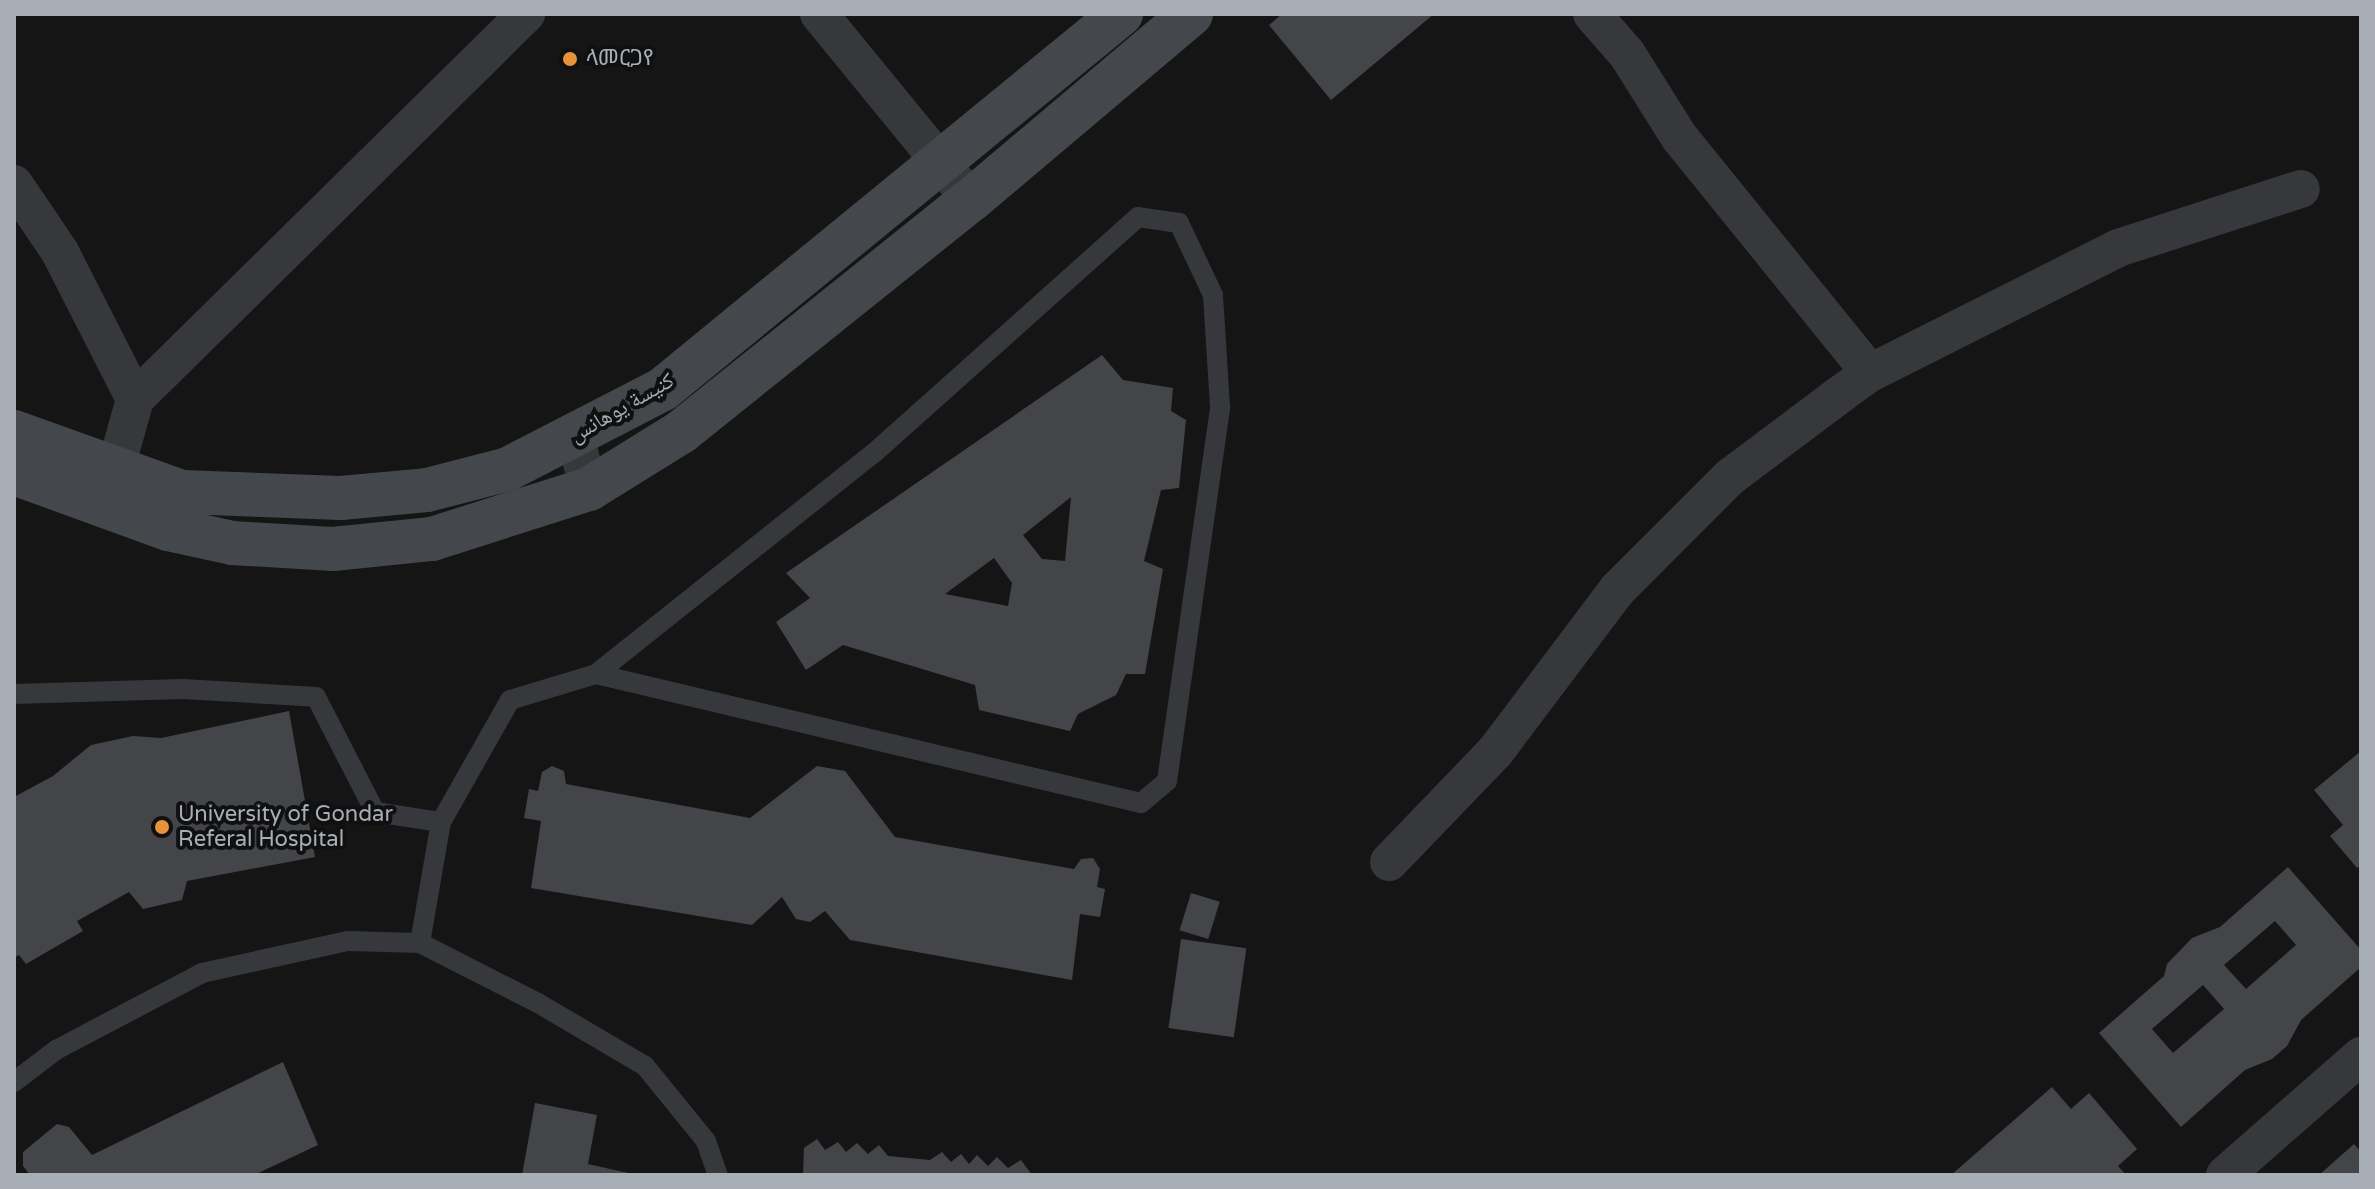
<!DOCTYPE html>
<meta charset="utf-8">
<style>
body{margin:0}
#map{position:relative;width:2375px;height:1189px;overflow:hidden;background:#151516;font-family:"Varela Round","Noto Naskh Arabic","Noto Sans Ethiopic",sans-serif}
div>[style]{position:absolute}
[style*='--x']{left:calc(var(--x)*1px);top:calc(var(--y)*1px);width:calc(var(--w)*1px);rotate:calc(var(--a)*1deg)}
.building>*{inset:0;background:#444549;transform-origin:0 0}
.lane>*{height:20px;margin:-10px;padding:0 10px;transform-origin:10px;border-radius:10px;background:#36383b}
.street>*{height:38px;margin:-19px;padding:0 19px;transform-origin:19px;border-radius:19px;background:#36383b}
.secondary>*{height:44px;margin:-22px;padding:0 22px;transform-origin:22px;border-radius:22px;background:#44474b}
.dots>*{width:22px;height:22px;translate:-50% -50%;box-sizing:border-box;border:4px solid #101011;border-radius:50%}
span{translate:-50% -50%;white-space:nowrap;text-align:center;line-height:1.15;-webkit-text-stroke:8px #101011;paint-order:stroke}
.poi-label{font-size:22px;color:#a7aeb6}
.left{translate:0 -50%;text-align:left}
.street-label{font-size:22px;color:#a7aeb6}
.frame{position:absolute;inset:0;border:16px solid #a7aeb6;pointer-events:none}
</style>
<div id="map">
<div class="building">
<div style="clip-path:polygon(1282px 14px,1434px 14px,1331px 100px,1269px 25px)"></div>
<div style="clip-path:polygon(evenodd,1102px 355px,1123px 380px,1173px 388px,1171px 411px,1186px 420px,1179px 488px,1161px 490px,1144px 561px,1163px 569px,1145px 674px,1126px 674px,1116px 695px,1078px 714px,1070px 731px,979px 710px,975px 685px,843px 645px,806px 670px,776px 622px,810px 598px,786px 573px,1102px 355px,1071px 497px,1065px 561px,1042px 559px,1023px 535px,1071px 497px,1102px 355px,994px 558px,1012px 583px,1008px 606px,945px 594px,994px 558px)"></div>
<div style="clip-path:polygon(289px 711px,315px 857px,187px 881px,182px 900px,143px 909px,129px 892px,77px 921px,83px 931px,26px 964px,19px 955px,14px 958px,14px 797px,53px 776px,91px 745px,133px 736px,161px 738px)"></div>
<div style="clip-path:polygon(2361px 751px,2361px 865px,2357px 868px,2330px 836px,2343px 825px,2314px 790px)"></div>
<div style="clip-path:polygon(552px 766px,564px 771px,566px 784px,750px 818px,817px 766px,845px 771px,895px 837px,1074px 869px,1081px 859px,1093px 858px,1100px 869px,1097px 887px,1105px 889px,1100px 917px,1080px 914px,1072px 980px,850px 940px,825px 911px,810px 922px,796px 919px,782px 897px,752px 925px,531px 888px,541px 821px,524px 818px,529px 789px,538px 791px,542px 772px)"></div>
<div style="clip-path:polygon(evenodd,2288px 867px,2361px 950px,2361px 967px,2301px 1020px,2287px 1046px,2272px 1059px,2245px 1070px,2181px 1127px,2099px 1033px,2164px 976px,2167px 964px,2192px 938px,2220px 927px,2288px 867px,2275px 921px,2296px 945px,2246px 989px,2224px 965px,2275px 921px,2288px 867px,2203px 985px,2224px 1009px,2173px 1053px,2152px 1029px,2203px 985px)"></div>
<div style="left:1191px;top:893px;width:30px;height:39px;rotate:17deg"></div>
<div style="left:1181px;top:939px;width:66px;height:90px;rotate:8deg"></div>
<div style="clip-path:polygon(283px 1062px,318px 1145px,254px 1175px,30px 1175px,23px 1166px,23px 1152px,57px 1124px,69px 1127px,92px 1155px)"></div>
<div style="clip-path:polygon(2052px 1087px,2071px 1109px,2089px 1093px,2137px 1149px,2118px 1166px,2126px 1175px,1951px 1175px)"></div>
<div style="clip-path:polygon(535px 1103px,597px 1115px,588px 1164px,637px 1175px,522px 1175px)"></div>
<div style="clip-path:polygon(817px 1139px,825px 1150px,838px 1142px,846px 1152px,857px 1143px,868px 1154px,879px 1145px,888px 1156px,930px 1160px,942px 1152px,951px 1162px,961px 1154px,969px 1164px,977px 1155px,988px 1166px,997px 1157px,1008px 1168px,1021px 1160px,1032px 1175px,803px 1175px,804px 1148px)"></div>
<div style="clip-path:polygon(2354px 1144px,2361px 1152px,2361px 1175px,2319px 1175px)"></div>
</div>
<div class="lane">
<div style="--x:14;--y:694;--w:169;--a:-1.7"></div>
<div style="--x:183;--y:689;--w:133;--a:3.4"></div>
<div style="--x:316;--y:697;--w:129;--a:62.8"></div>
<div style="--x:375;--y:812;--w:67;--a:8.6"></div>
<div style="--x:420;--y:943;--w:123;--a:-80.2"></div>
<div style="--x:441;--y:822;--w:140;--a:-60.5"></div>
<div style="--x:510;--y:700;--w:90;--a:-16.8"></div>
<div style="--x:596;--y:674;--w:560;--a:13.32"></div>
<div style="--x:1141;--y:803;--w:34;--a:-40"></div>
<div style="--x:1167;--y:781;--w:378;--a:-81.9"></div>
<div style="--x:1220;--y:407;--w:112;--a:-93.6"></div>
<div style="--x:1213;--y:295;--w:80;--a:-115.3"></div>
<div style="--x:1179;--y:223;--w:41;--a:-171.7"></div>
<div style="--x:1138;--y:217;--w:353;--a:138.2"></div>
<div style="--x:875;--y:452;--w:357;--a:141.5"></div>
<div style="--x:14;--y:1082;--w:53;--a:-37.3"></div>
<div style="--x:56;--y:1050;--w:165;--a:-27.8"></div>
<div style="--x:202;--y:973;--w:149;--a:-12.4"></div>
<div style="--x:348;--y:941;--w:72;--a:1.6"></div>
<div style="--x:420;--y:943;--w:132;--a:27"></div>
<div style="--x:538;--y:1003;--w:124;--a:30.5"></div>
<div style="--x:645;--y:1066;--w:97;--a:50.9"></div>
<div style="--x:706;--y:1141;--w:36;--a:71"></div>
</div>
<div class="street">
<div style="--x:819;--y:14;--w:240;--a:50.7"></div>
<div style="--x:1592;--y:14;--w:53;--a:48.8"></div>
<div style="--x:1627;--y:54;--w:99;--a:57.8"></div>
<div style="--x:1680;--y:138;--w:302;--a:51"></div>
<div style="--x:14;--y:184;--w:82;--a:55.9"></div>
<div style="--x:60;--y:252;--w:165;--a:63"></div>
<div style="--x:575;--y:437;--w:54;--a:74.9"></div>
<div style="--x:108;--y:496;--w:101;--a:-74.4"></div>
<div style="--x:135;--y:399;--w:549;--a:-44.56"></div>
<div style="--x:1389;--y:862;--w:153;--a:-46.1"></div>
<div style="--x:1495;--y:752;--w:203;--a:-53"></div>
<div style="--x:1617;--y:590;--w:160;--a:-45"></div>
<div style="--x:1730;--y:477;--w:140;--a:-36.9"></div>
<div style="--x:1842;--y:393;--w:34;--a:-36"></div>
<div style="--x:1870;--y:373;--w:278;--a:-26.7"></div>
<div style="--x:2118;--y:248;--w:192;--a:-17.9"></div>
<div style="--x:2225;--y:1175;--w:181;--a:-41.2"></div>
</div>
<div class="secondary">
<div style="--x:14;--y:432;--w:178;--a:19.7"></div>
<div style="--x:182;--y:492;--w:159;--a:2.2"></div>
<div style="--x:341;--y:498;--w:86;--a:-5.3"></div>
<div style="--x:427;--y:490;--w:84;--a:-14.5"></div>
<div style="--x:508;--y:469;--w:174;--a:-27.3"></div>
<div style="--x:663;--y:389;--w:592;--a:-39.31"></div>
<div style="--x:14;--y:473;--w:164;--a:20"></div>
<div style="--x:168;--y:529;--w:66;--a:12.3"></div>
<div style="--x:232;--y:543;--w:101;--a:3.4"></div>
<div style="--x:333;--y:549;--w:100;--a:-5.8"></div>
<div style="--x:432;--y:539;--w:165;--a:-17.7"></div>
<div style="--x:589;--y:489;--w:108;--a:-31.8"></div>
<div style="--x:681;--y:432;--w:371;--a:-38.7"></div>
<div style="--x:971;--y:200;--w:288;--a:-40.2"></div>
</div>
<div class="dots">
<div style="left:570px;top:59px;background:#e8933b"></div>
<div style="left:162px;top:827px;background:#e8933b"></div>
</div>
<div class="poi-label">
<span class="left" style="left:586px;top:59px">ላመርጋየ</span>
<span class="left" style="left:178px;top:827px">University of Gondar<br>Referal Hospital</span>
</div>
<div class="street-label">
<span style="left:622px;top:408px;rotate:-30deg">كنيسة يوهانس</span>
</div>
<div class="frame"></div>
</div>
